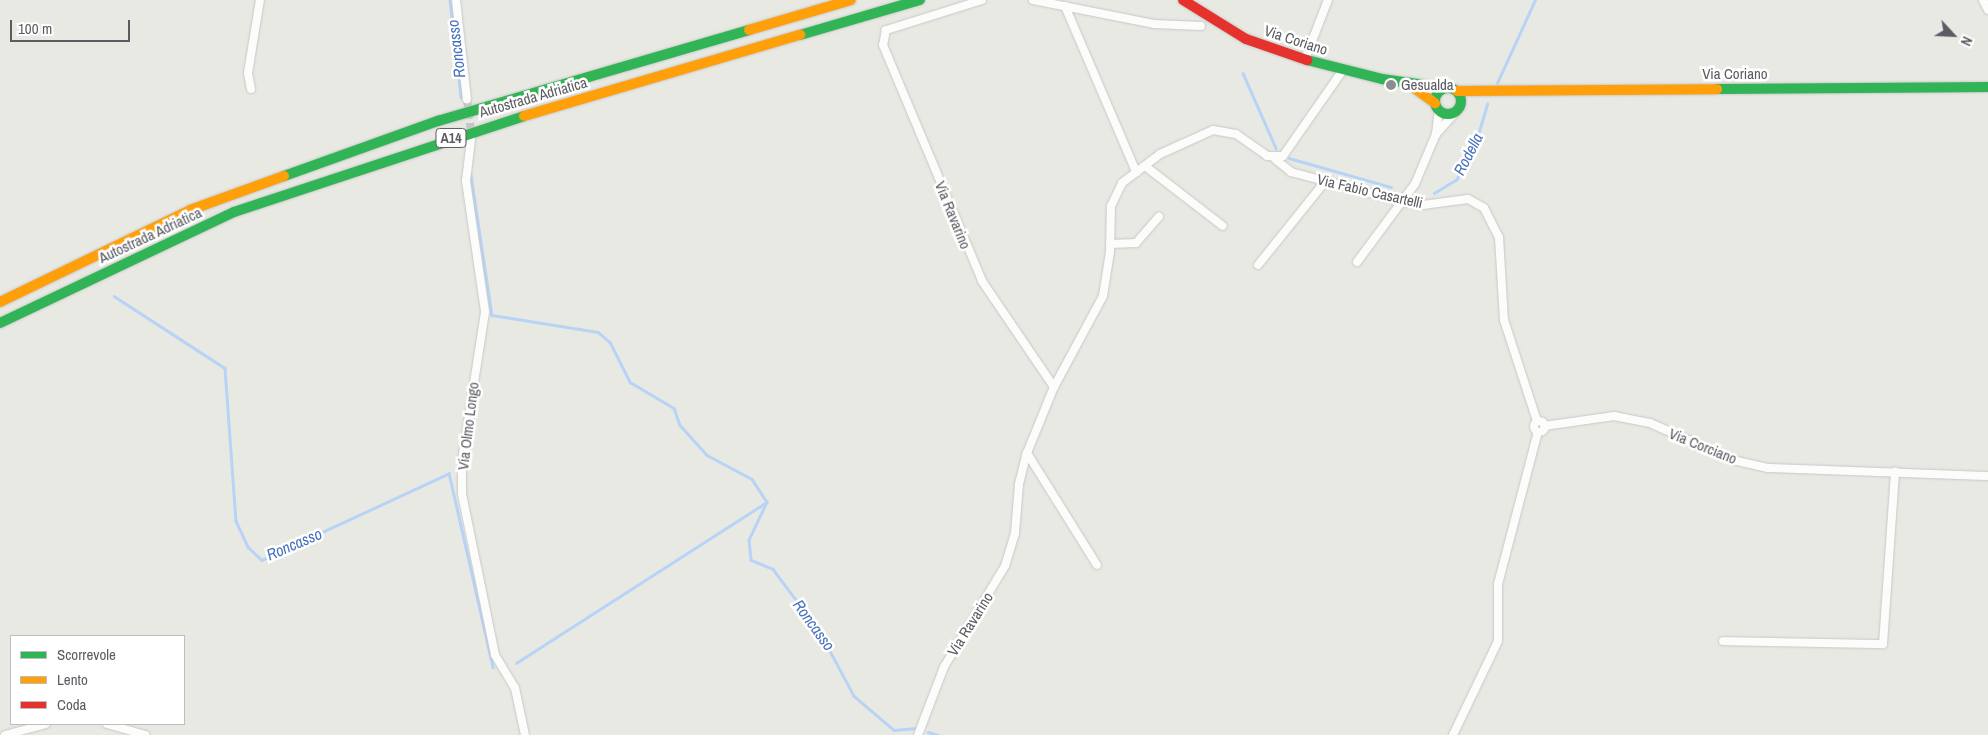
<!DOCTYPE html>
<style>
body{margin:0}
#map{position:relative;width:1988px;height:735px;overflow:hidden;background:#e9e9e4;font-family:"Archivo Narrow",sans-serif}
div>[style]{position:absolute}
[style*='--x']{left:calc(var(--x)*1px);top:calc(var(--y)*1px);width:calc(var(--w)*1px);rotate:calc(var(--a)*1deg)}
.stream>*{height:2.5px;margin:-1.25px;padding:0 1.25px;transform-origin:1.25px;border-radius:1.25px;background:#b7d3f5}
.street-tunnel>*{height:8px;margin-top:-4px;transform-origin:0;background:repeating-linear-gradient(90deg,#c5c6c4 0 8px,transparent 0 12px)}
.roads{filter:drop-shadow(0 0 1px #c7c7c6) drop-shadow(0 0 1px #c7c7c6)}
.street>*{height:8px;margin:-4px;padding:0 4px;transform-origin:4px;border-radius:4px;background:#fcfcfb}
.street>.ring{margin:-4px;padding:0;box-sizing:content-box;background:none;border:8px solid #fcfcfb;border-radius:50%}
.fast>*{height:10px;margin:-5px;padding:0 5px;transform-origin:5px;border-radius:5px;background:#30b455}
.fast>.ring{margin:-5px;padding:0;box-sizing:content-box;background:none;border:10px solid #30b455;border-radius:50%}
.slow>*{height:10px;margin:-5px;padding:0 5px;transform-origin:5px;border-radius:5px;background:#ff9f0a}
.jam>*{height:10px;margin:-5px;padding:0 5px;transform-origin:5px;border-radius:5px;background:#e5322d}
.dots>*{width:14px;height:14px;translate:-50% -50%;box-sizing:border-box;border:2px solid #fff;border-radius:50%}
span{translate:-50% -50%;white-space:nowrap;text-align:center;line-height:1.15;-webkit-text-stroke:5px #fff;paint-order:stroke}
.shield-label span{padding:1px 4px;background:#fff;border:1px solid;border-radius:4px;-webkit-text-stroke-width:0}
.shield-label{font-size:14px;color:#5a5c62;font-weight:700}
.street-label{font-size:15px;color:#5a5c62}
.poi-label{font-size:15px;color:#5a5c62}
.left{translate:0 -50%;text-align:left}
.water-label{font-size:16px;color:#4571be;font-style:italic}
.legend{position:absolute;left:10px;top:635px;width:175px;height:90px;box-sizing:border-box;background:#fff;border:1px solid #bdbec0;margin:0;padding:6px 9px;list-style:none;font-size:15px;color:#5a5c62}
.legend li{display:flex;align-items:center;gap:10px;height:25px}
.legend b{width:25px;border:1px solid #bdbec0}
.north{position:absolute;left:1928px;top:10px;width:50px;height:50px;-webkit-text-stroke:4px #fff;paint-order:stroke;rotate:115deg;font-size:14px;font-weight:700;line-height:20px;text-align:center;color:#5a5c62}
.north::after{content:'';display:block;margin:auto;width:18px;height:22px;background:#5a5c62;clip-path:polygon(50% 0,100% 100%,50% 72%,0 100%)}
.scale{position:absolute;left:10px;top:20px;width:120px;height:22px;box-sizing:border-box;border:2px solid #5a5c62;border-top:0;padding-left:6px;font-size:15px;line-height:18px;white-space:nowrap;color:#5a5c62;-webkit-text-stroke:4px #fff;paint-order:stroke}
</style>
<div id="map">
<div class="stream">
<div style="--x:450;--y:0;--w:98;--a:83.5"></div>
<div style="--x:1243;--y:73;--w:82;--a:66.3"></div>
<div style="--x:1497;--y:83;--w:91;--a:-65.4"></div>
<div style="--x:1289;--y:158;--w:106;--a:15.9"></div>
<div style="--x:471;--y:175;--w:142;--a:81.5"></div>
<div style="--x:492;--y:315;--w:107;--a:9.1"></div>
<div style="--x:598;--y:332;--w:16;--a:40"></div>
<div style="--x:610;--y:342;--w:45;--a:63.4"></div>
<div style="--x:630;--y:382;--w:51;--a:30.6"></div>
<div style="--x:674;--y:408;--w:18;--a:71"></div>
<div style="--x:680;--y:425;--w:40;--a:48"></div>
<div style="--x:707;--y:455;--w:51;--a:28.1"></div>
<div style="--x:752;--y:479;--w:27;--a:57"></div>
<div style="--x:767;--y:502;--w:42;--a:115.3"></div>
<div style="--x:749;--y:540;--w:20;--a:84"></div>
<div style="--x:751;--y:560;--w:24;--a:22"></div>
<div style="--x:773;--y:569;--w:79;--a:53.3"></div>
<div style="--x:820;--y:632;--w:72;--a:62"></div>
<div style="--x:854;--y:696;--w:52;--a:40.4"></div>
<div style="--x:894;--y:730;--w:23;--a:-5"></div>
<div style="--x:1434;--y:193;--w:26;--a:-31"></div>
<div style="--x:1456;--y:180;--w:33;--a:-59"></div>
<div style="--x:1473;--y:152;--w:50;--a:-73.7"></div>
<div style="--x:114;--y:296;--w:132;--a:33"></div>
<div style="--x:225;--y:368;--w:153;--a:85.9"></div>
<div style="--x:236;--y:521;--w:29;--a:65"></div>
<div style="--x:248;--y:547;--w:19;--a:43"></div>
<div style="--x:262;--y:560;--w:206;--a:-24.9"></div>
<div style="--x:449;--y:473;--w:199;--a:77.2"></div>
<div style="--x:516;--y:663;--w:298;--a:-32.7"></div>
<div style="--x:928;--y:732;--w:10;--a:17"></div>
</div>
<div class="street-tunnel">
<div style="--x:467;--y:99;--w:35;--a:83"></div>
</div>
<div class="roads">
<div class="street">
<div style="--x:456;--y:0;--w:100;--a:83.7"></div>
<div style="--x:982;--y:0;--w:101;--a:162.6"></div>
<div style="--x:886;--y:30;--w:15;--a:101"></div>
<div style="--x:883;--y:45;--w:256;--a:67.2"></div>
<div style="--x:982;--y:281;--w:128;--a:55.8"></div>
<div style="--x:1033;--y:0;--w:123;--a:11.2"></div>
<div style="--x:1154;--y:24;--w:47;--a:2.4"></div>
<div style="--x:1983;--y:0;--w:11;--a:63"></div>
<div style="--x:1065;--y:6;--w:181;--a:66.8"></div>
<div style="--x:1305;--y:59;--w:63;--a:-68.7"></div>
<div style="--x:251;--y:89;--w:16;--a:-101"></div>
<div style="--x:248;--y:73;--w:74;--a:-80.7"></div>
<div style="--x:1436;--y:134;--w:28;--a:-48"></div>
<div style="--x:471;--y:140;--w:41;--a:97"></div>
<div style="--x:466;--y:181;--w:132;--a:81.7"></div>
<div style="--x:485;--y:312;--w:151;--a:98.8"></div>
<div style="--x:462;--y:461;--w:33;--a:90"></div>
<div style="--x:462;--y:494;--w:164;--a:78.4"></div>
<div style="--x:495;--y:655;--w:39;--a:59"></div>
<div style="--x:515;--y:688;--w:48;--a:78"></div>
<div style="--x:1275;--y:159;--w:21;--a:39"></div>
<div style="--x:1291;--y:172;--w:117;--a:14.9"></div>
<div style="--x:1404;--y:202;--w:19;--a:9"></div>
<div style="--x:1423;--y:205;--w:45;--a:-7.6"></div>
<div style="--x:1468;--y:199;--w:18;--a:29"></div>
<div style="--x:1484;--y:208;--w:33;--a:63"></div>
<div style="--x:1499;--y:237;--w:83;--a:86.6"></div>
<div style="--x:1504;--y:320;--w:106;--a:71.9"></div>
<div style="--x:1145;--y:166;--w:98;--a:37.6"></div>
<div style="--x:1110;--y:244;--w:26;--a:-2"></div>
<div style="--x:1136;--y:243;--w:35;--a:-49"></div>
<div style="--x:1357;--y:262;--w:97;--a:-53.4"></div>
<div style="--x:1415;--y:184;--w:54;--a:-67.2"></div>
<div style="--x:1436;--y:134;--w:23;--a:-83"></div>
<div style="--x:1258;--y:265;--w:105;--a:-51.2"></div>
<div class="ring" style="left:1533.5px;top:420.5px;width:3px;height:3px"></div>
<div style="--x:1544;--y:426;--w:71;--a:-8.1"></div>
<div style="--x:1614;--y:416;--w:37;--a:11"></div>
<div style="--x:1650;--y:423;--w:91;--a:24"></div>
<div style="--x:1733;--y:460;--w:36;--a:13"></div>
<div style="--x:1768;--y:468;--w:220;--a:2.1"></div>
<div style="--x:1027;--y:453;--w:132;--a:58"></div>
<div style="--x:1723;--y:641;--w:160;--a:1.1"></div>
<div style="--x:1883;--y:644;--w:173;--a:-86"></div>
<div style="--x:107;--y:724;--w:40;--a:16"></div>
<div style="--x:5;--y:735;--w:42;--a:-15"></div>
<div style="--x:918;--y:735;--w:73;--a:-69.1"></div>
<div style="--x:944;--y:667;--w:118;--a:-58.9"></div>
<div style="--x:1005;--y:566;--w:34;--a:-73"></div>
<div style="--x:1015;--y:533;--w:49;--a:-85.3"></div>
<div style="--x:1019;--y:484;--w:32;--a:-76"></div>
<div style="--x:1027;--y:453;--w:71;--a:-67.8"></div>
<div style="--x:1054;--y:387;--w:103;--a:-61.7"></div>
<div style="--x:1103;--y:296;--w:45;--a:-81"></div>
<div style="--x:1110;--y:252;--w:46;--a:-88.8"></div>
<div style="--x:1111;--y:206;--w:25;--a:-64"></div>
<div style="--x:1122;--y:183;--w:48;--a:-37.3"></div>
<div style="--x:1160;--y:154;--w:58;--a:-24.4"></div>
<div style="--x:1213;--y:130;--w:23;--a:10"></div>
<div style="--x:1236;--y:134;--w:38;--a:35"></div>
<div style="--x:1267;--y:156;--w:16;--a:0"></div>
<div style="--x:1283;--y:156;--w:105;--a:-55.1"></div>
<div style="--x:1453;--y:735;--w:104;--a:-64.4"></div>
<div style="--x:1498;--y:641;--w:57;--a:-90"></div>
<div style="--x:1498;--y:584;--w:157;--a:-75.3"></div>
</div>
<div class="fast">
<div style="--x:800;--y:35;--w:125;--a:-16.3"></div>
<div style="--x:1307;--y:60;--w:77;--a:14.2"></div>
<div style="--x:1382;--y:79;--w:65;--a:8"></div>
<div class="ring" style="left:1435px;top:88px;width:16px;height:16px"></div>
<div style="--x:1717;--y:89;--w:271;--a:-0.4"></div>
<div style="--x:284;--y:176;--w:164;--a:-19.7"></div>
<div style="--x:438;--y:121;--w:324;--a:-16.3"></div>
<div style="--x:0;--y:323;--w:259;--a:-25.4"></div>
<div style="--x:234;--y:212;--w:305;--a:-18.3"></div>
</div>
<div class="slow">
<div style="--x:749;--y:30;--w:106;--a:-16.4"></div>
<div style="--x:1410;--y:85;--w:31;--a:36"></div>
<div style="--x:1457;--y:91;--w:260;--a:-0.4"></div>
<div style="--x:524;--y:116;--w:288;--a:-16.4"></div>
<div style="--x:0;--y:302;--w:211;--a:-25.8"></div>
<div style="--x:190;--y:210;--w:100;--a:-19.9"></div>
</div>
<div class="jam">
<div style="--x:1183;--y:0;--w:74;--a:31.8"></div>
<div style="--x:1246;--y:39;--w:65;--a:19"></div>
</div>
</div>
<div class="dots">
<div style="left:1391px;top:85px;background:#8c8d90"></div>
</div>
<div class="shield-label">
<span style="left:451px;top:138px">A14</span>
</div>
<div class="street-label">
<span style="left:1296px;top:40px;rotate:18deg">Via Coriano</span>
<span style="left:1735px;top:74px">Via Coriano</span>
<span style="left:533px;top:97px;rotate:-16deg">Autostrada Adriatica</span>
<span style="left:1370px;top:191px;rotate:13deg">Via Fabio Casartelli</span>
<span style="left:953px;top:215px;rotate:68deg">Via Ravarino</span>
<span style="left:150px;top:235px;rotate:-25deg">Autostrada Adriatica</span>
<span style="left:468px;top:426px;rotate:-83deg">Via Olmo Longo</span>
<span style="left:1703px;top:446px;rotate:22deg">Via Corciano</span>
<span style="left:970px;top:624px;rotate:-58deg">Via Ravarino</span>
</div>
<div class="poi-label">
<span class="left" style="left:1401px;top:85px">Gesualda</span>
</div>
<div class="water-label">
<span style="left:456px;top:49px;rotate:-97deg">Roncasso</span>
<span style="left:1468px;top:154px;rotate:-63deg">Rodella</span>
<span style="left:294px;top:544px;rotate:-23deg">Roncasso</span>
<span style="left:814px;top:625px;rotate:54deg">Roncasso</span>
</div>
<ul class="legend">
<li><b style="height:6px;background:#30b455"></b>Scorrevole</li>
<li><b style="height:6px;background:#ff9f0a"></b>Lento</li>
<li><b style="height:6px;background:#e5322d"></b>Coda</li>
</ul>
<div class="north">N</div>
<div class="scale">100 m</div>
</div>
